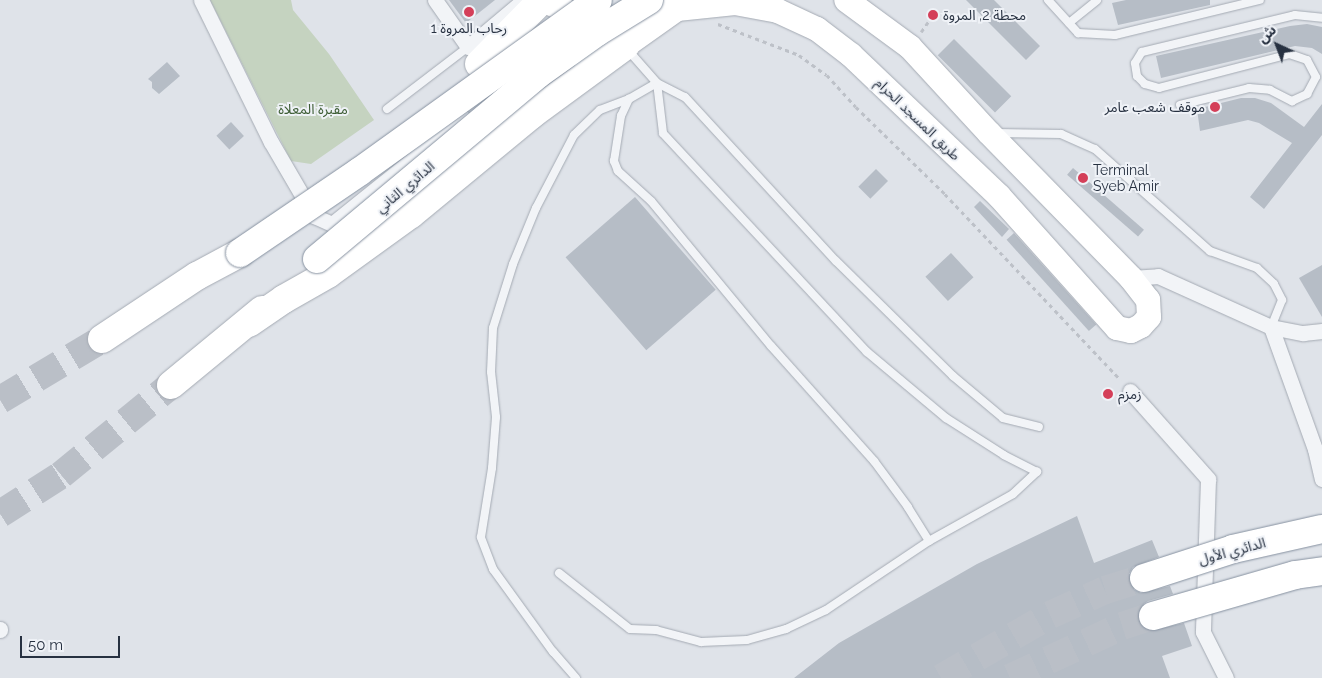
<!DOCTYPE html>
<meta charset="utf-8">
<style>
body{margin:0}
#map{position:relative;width:1322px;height:678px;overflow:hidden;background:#dfe3e9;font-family:Raleway,"Noto Sans Arabic",sans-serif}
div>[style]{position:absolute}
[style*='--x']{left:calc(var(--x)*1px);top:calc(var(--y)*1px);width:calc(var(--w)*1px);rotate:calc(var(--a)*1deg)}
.green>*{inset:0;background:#c5d3c0}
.building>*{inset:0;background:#b6bdc6;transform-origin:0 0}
.highway-tunnel>*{height:28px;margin-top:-14px;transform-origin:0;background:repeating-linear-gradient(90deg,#babfc7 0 28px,transparent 0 42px)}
.path>*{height:2.5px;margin-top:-1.25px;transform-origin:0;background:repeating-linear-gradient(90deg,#bdc1c8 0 4px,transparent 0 8px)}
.roads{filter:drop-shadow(0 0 1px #a4aab3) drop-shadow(0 0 1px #a4aab3)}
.lane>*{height:8px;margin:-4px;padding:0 4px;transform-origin:4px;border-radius:4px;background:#f2f4f7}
.street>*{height:15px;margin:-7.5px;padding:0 7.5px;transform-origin:7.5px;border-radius:7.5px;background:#f2f4f7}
.primary>*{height:24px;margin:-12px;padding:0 12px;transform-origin:12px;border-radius:12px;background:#fff}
.highway>*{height:28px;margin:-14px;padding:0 14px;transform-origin:14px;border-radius:14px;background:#fff}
.bridges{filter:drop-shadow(0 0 1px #8691a0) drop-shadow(0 0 1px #8691a0)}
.highway-bridge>*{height:28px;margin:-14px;padding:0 14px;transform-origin:14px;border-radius:14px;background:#fff}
.dots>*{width:14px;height:14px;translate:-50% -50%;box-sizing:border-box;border:2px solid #eff2f7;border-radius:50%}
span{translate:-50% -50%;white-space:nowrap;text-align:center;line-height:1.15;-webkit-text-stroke:4px #eff2f7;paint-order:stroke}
.poi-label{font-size:14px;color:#273141}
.left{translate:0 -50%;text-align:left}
.right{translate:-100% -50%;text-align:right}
.park-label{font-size:14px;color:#3d5d34}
.street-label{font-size:14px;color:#273141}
.north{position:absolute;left:1252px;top:20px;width:50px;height:50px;-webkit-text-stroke:4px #eff2f7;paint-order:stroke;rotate:317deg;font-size:14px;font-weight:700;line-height:20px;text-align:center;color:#273141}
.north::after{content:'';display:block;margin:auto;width:18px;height:22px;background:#273141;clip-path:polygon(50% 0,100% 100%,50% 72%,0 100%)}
.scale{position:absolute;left:20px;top:636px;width:100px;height:22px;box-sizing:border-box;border:2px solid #273141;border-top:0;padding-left:6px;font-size:15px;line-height:18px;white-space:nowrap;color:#273141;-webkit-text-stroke:4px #eff2f7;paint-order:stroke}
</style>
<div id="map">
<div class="green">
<div style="clip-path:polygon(210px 0,291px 0,293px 10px,329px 54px,374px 120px,311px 164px,291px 161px)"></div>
</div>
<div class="building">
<div style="clip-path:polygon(449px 0,495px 0,466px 23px)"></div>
<div style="clip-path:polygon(966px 0,994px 0,1040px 46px,1026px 60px)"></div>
<div style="clip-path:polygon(1126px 0,1210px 0,1210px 5px,1118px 25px,1112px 3px)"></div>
<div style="clip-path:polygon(1307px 24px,1322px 27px,1322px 54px,1312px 48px,1295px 46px,1161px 78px,1156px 56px,1290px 26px)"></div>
<div style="left:954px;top:39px;width:81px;height:23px;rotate:45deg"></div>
<div style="clip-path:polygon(167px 62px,180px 76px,159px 94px,152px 88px,152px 82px,148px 79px)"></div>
<div style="clip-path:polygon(1241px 98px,1255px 98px,1271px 103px,1304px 127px,1322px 104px,1322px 135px,1264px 209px,1250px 197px,1292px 143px,1259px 123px,1248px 120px,1200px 131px,1197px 109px)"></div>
<div style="left:231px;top:122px;width:19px;height:20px;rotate:47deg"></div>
<div style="left:1073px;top:168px;width:94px;height:9px;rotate:41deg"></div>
<div style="left:876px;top:169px;width:17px;height:25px;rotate:45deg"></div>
<div style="left:635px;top:197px;width:123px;height:92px;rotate:49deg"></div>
<div style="clip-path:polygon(980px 201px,1009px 229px,1002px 237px,974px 207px)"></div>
<div style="left:1014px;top:233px;width:123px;height:10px;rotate:48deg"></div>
<div style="left:951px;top:253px;width:33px;height:35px;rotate:47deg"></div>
<div style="clip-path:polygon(1322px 265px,1322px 317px,1299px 278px)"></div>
<div style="clip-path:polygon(1077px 516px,1094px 563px,1152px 540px,1159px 557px,1133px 567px,1129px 574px,1129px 582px,1133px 589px,1141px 593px,1170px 586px,1173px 594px,1148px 601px,1141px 606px,1138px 613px,1138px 620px,1142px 627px,1150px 631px,1184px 623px,1192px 646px,1162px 656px,1170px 678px,794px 678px,839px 643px,977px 564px)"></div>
</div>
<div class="highway-tunnel">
<div style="--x:0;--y:400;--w:119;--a:-30.9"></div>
<div style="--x:0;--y:514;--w:72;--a:-32.6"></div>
<div style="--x:61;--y:475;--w:142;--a:-39.3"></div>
<div style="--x:941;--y:678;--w:126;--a:-30"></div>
<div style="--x:1050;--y:615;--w:60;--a:-24.4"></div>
<div style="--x:1105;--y:590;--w:41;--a:-17.1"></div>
<div style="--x:1010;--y:678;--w:123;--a:-24.9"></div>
<div style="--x:1122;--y:626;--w:33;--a:-18"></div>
</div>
<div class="path">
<div style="--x:718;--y:24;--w:87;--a:20.9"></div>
<div style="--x:799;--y:55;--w:34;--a:36"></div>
<div style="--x:827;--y:75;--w:43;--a:47.8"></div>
<div style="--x:856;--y:107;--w:124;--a:44.3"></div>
<div style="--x:945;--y:194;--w:256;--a:46.6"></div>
<div style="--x:921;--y:32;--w:21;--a:-55"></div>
</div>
<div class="roads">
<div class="lane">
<div style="--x:1048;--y:0;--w:45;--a:47.7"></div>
<div style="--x:1078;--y:33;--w:37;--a:3"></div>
<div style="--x:1115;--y:35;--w:149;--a:-13.6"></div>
<div style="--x:1069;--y:23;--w:36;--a:-39"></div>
<div style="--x:1180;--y:105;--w:71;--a:-13.8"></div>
<div style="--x:1249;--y:88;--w:21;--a:5"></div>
<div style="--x:1270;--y:90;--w:25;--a:27"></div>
<div style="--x:1292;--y:101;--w:17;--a:-25"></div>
<div style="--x:1307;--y:94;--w:19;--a:-62"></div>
<div style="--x:1316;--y:77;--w:19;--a:-118"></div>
<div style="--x:1307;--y:60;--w:18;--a:-161"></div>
<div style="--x:1290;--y:54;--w:135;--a:165.5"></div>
<div style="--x:1159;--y:88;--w:15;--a:-164"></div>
<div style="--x:1145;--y:84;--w:11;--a:-135"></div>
<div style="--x:1137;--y:76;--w:13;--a:-99"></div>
<div style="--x:1135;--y:63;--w:13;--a:-58"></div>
<div style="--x:1142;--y:52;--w:157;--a:-13.6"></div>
<div style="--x:1295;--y:15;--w:27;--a:6"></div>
<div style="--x:387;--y:109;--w:102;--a:-37.4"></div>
<div style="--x:996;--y:133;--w:65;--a:0.9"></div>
<div style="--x:1061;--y:134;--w:37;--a:24"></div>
<div style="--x:1095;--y:149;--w:154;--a:41.6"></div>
<div style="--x:1210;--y:251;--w:50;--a:19.9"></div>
<div style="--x:1257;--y:268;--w:23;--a:43"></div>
<div style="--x:1274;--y:284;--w:18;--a:63"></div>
<div style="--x:1282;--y:300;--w:29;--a:112"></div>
<div style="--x:929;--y:541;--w:40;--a:-122"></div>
<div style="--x:908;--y:507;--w:57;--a:-126.5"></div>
<div style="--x:874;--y:461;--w:154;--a:-131.8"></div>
<div style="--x:771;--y:346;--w:188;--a:-129.6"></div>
<div style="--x:651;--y:201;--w:45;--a:-137.7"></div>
<div style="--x:618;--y:171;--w:11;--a:-112"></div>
<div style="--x:614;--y:161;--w:46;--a:-81.2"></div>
<div style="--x:621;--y:116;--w:19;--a:-65"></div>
<div style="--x:629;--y:99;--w:32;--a:-30"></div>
<div style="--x:657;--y:83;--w:31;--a:27"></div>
<div style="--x:685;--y:97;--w:223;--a:47.4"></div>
<div style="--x:836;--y:261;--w:164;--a:44.5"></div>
<div style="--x:953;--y:376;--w:65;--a:40"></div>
<div style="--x:1003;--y:418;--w:37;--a:14"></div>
<div style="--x:559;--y:573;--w:90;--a:38.3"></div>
<div style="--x:630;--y:629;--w:26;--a:2"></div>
<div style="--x:656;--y:630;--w:47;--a:14.9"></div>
<div style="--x:701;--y:642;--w:46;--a:-2.5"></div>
<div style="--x:747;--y:640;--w:41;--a:-15.8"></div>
<div style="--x:786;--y:629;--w:44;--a:-25.4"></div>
<div style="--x:826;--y:610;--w:124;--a:-33.8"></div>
<div style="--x:929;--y:541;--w:96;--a:-29.2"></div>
<div style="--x:1013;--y:494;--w:33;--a:-43"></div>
<div style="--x:1037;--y:472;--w:37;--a:-153"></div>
<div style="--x:1004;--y:455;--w:69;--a:-147.5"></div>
<div style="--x:946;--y:418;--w:103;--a:-140.1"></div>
<div style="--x:867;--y:352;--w:299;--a:-133"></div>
<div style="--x:663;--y:133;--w:50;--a:-96.8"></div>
<div style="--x:657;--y:83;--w:45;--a:-131.4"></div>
<div style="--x:576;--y:678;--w:35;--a:-131"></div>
<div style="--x:553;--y:652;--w:102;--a:-125.9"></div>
<div style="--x:493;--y:569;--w:34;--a:-111"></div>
<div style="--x:481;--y:537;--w:70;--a:-80.9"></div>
<div style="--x:492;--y:468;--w:51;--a:-85.5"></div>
<div style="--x:496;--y:417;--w:45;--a:-96.3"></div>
<div style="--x:491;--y:372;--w:44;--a:-87.4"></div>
<div style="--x:493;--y:328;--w:67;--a:-72.6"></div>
<div style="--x:513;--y:264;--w:61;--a:-67.7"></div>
<div style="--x:536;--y:208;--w:82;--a:-62.5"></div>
<div style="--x:574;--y:135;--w:36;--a:-44"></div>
<div style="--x:600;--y:110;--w:31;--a:-21"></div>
</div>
<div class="street">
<div style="--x:201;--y:0;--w:158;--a:63.8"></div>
<div style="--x:271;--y:142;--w:86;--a:59.8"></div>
<div style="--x:314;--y:216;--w:20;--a:24"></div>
<div style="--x:332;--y:224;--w:169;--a:-38.8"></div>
<div style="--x:435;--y:0;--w:57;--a:54.9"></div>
<div style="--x:468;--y:47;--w:73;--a:-40"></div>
<div style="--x:1131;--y:278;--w:27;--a:-4"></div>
<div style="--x:1158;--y:276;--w:124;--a:24.3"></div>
<div style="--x:1271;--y:327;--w:33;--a:11"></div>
<div style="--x:1303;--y:333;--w:19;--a:-6"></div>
<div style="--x:1271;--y:327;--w:130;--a:70.2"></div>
<div style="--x:1315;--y:449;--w:31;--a:77"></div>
<div style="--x:1130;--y:391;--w:118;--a:48.4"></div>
<div style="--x:1208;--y:479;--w:153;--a:91.9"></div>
<div style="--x:1203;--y:632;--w:51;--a:63.4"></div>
<div style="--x:0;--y:629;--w:1;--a:90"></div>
</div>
<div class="primary">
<div style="--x:543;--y:0;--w:23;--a:25"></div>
<div style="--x:564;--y:10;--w:23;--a:49"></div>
<div style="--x:579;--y:27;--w:25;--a:69"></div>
<div style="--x:588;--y:50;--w:26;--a:94"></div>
<div style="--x:643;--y:0;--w:35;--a:15"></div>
<div style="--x:677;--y:9;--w:58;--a:-5.9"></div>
<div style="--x:735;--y:3;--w:44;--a:10.5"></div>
<div style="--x:778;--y:11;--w:43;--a:24.8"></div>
<div style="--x:817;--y:29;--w:43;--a:37.4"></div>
<div style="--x:851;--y:55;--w:204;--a:43.6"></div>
<div style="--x:999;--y:196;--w:177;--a:48.2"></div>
<div style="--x:1117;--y:328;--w:14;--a:12"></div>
<div style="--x:1131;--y:331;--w:11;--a:-27"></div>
<div style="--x:1141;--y:326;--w:12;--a:-48"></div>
<div style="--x:1149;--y:317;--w:17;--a:-93"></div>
<div style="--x:1148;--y:300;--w:28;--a:-128"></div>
<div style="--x:1131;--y:278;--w:203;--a:-134.4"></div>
<div style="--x:989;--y:133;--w:117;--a:-132.6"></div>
<div style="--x:910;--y:47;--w:79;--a:-143.7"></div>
<div style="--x:625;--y:46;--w:64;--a:-35.4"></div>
</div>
<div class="highway">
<div style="--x:479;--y:64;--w:90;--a:-45.5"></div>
<div style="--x:249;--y:323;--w:42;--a:-34.4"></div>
<div style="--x:284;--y:299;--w:51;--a:-29.6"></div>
<div style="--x:328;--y:274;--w:102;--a:-35.9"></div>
<div style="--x:411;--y:214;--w:156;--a:-39.5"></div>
<div style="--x:531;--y:115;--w:117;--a:-36.3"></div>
<div style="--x:102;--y:339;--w:114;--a:-33.6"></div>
<div style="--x:197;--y:276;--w:49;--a:-28.1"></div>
<div style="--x:171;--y:385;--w:118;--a:-39.5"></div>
</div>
</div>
<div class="bridges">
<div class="highway-bridge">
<div style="--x:240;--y:253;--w:144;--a:-34.2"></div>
<div style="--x:359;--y:172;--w:294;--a:-35.7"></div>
<div style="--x:317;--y:259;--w:288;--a:-39.9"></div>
<div style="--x:538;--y:74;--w:72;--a:-35.4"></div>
<div style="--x:597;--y:32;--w:61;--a:-31.6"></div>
<div style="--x:1144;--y:578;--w:94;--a:-18"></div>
<div style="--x:1233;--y:549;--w:91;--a:-12.7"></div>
<div style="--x:1153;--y:616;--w:148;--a:-16.1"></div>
<div style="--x:1295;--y:575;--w:27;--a:-8"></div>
</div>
</div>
<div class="dots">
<div style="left:469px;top:12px;background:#d43f59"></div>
<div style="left:933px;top:15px;background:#d43f59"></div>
<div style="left:1215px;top:107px;background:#d43f59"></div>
<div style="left:1083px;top:178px;background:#d43f59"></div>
<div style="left:1108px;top:394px;background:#d43f59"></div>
</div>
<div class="poi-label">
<span class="left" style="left:943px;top:15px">محطة 2, المروة</span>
<span style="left:469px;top:28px">رحاب المروة 1</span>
<span class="right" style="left:1205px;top:107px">موقف شعب عامر</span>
<span class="left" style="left:1093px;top:178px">Terminal<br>Syeb Amir</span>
<span class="left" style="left:1118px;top:394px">زمزم</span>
</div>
<div class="park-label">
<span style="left:313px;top:109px">مقبرة المعلاة</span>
</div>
<div class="street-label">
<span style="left:918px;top:119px;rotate:44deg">طريق المسجد الحرام</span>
<span style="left:405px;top:187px;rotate:-40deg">الدائري الثاني</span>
<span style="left:1232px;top:551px;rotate:-15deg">الدائري الأول</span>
</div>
<div class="north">ش</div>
<div class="scale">50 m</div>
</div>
